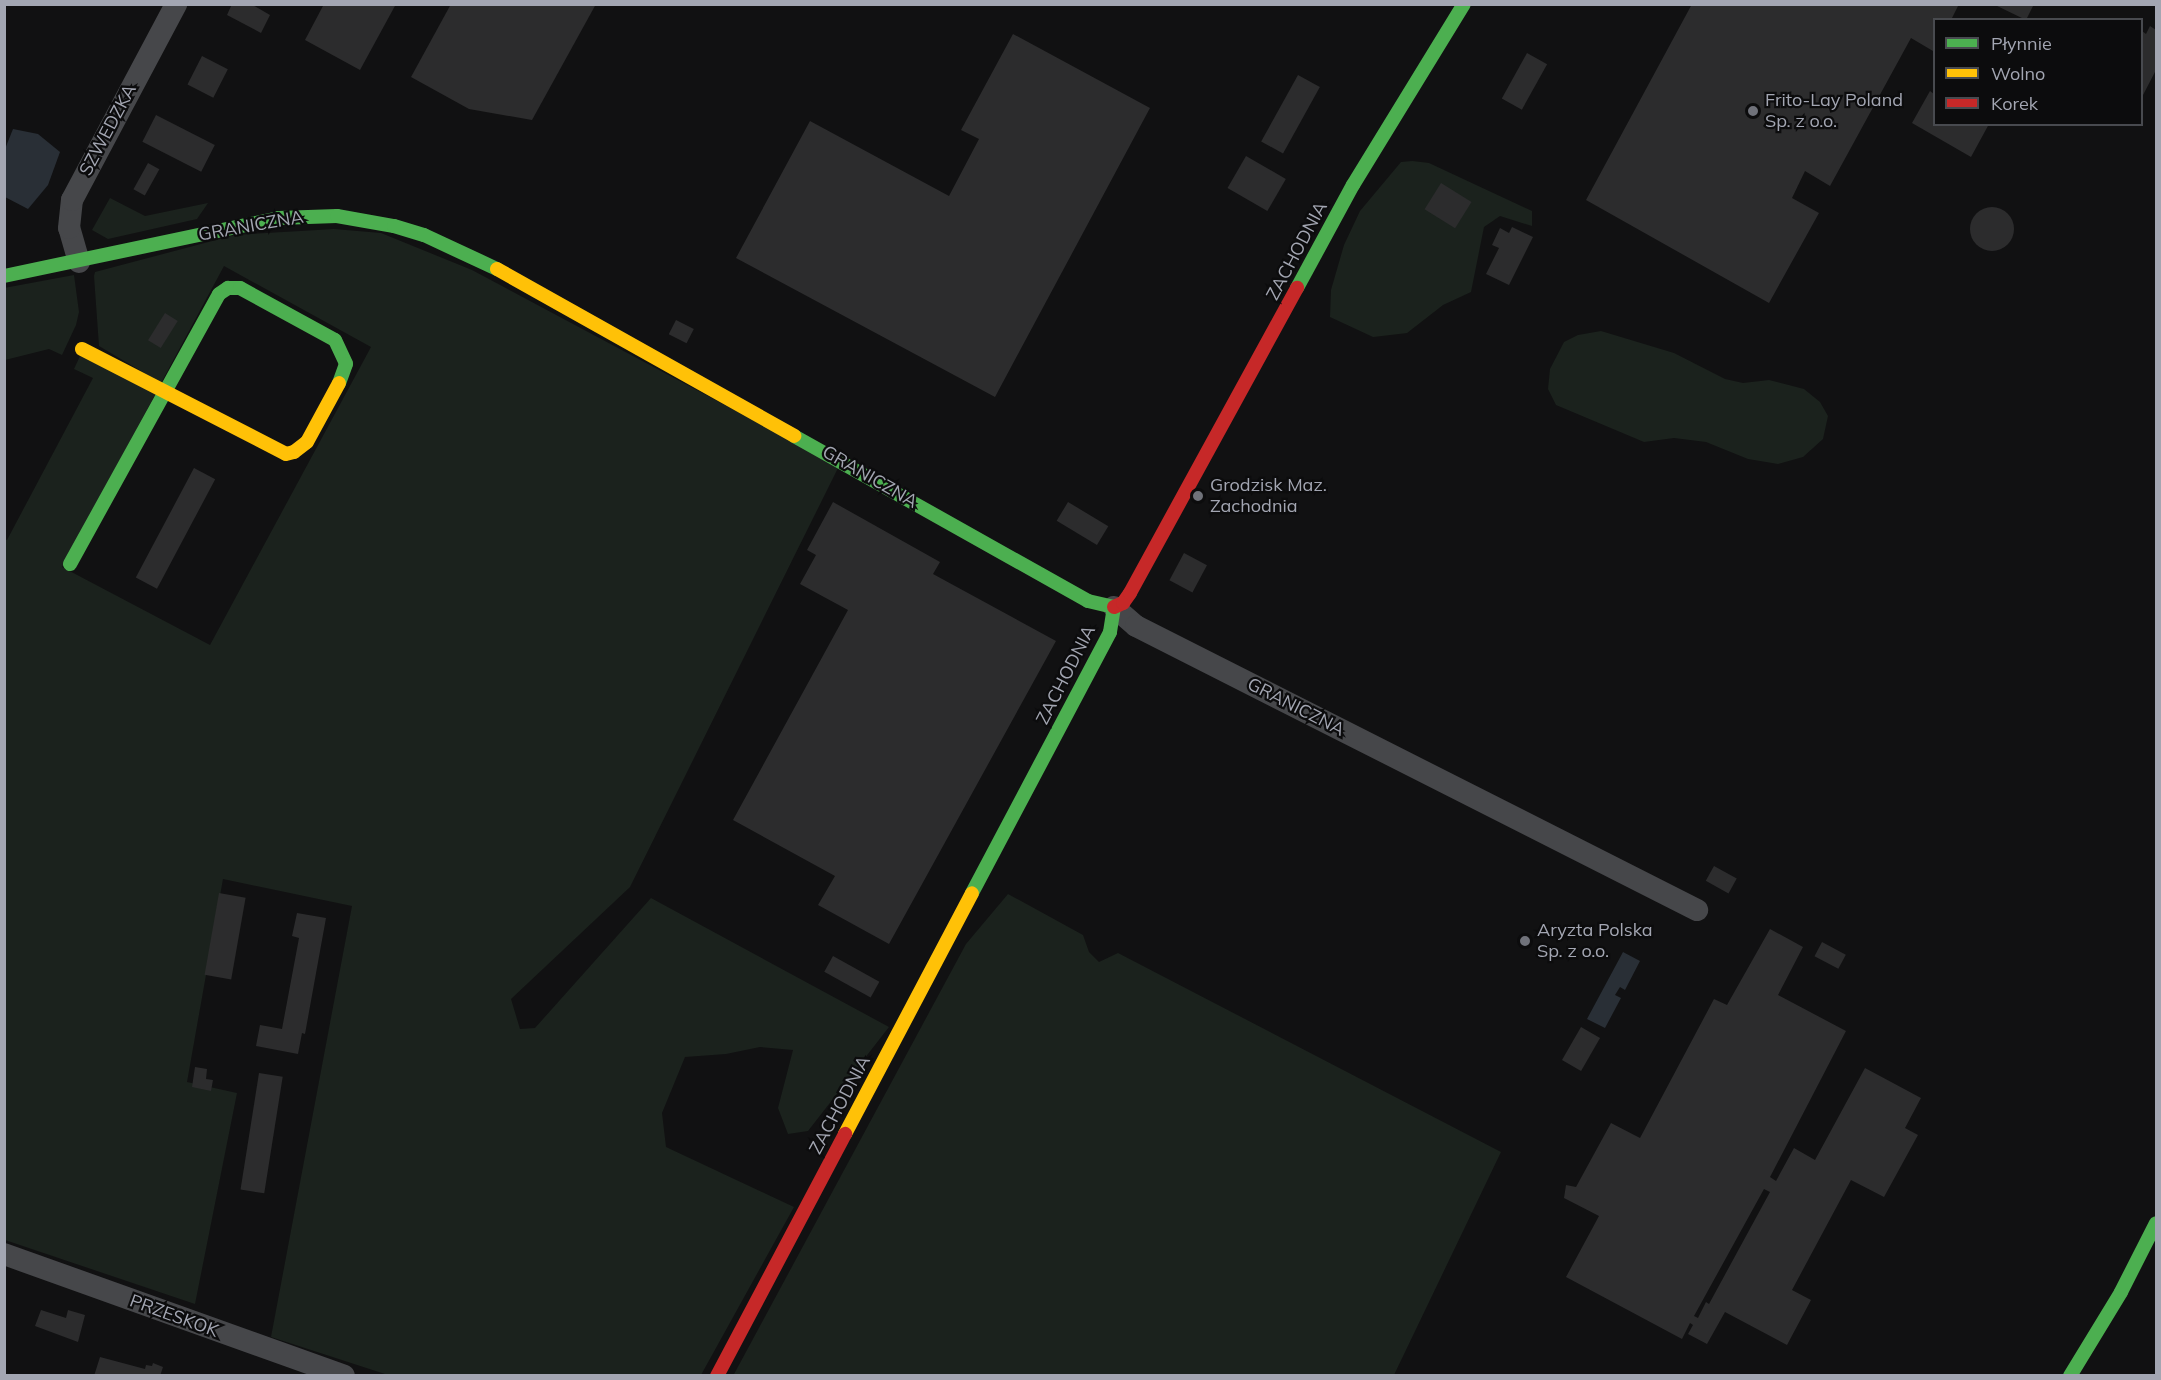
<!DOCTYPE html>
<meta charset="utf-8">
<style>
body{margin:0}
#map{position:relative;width:2161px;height:1380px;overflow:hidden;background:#111112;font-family:Mulish,sans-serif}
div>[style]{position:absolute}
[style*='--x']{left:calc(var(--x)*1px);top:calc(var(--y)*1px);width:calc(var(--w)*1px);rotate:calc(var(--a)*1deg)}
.green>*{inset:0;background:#1b221d}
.water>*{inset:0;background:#292f36}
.building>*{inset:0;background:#2c2c2d;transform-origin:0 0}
.round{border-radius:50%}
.street>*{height:22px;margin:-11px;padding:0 11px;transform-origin:11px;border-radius:11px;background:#46474a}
.fast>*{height:14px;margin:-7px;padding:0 7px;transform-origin:7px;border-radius:7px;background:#4caf50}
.slow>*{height:14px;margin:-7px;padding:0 7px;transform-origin:7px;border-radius:7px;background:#ffc107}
.jam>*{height:14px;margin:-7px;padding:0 7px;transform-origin:7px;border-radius:7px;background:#c62828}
.dots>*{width:16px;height:16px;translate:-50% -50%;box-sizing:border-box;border:3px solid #0c0c0d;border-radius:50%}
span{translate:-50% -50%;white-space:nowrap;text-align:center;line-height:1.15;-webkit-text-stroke:4.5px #0c0c0d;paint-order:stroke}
.poi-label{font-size:18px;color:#a3a6b2}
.left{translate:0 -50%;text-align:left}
.street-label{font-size:18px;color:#a3a6b2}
.frame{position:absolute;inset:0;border:6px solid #a3a6b2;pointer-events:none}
.legend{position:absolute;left:1933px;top:18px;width:210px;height:108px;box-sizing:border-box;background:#0c0c0d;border:2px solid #484a4f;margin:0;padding:8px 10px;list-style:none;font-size:18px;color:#a3a6b2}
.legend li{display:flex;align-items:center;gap:12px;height:30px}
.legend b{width:30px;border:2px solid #484a4f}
</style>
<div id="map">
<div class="green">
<div style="clip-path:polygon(1412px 161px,1429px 163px,1532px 211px,1532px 226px,1500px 216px,1484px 227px,1471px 292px,1443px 305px,1407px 333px,1373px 337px,1330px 317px,1331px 290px,1344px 245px,1360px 211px,1401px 162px)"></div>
<div style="clip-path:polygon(110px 198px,145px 216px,208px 203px,197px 219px,108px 239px,92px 230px)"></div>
<div style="clip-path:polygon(334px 229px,381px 233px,472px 270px,839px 466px,630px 887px,511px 999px,520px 1029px,535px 1028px,651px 898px,889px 1027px,808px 1131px,788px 1134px,778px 1108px,793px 1050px,760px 1047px,726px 1054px,685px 1057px,662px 1113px,666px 1147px,794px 1207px,701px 1375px,388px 1375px,271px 1337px,352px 906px,223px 879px,187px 1082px,237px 1093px,195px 1304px,5px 1240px,5px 539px,7px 540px,93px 378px,74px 369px,80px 356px,156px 393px,62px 567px,210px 645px,371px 347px,224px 266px,161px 383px,99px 346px,94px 276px,95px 272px,235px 235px)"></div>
<div style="clip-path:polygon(74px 275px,79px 312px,76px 325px,62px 355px,49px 349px,5px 360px,4px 288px)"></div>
<div style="clip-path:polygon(1601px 331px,1674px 353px,1725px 379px,1743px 383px,1769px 380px,1804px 389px,1820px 402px,1828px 416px,1823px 439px,1803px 457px,1778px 464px,1748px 459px,1706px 442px,1674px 438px,1644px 442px,1556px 405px,1548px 389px,1550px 369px,1564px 342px,1578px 335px)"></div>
<div style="clip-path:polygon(1008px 894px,1083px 935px,1089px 952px,1099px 962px,1118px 953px,1501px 1152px,1394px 1375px,733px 1376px,966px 944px)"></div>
</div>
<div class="water">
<div style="clip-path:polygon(13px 129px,38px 134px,60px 152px,48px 185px,28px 209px,5px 197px,5px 149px)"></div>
<div style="clip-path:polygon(1623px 952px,1640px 961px,1625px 990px,1620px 987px,1615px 995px,1621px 998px,1605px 1028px,1587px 1019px)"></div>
</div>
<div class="building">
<div style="clip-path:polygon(232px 4px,251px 4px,270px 15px,261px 33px,227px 15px)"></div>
<div style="clip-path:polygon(324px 4px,396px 4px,360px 70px,305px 40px)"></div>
<div style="clip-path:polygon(451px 4px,596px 4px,532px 120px,469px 109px,411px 77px)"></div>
<div style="clip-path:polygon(1692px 4px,1959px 4px,1951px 20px,1934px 20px,1933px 51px,1911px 38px,1830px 186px,1805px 171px,1792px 198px,1819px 213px,1769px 303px,1586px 200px)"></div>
<div style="clip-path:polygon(1993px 4px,2034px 4px,2026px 20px)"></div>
<div style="clip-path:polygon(2150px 26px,2156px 30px,2156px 70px,2142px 97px,2142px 31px,2146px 34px)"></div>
<div style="clip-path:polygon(1013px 34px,1150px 108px,995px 397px,736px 258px,810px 121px,949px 196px,979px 139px,961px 130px)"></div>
<div style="left:1527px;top:53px;width:23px;height:52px;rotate:29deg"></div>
<div style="left:202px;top:56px;width:29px;height:32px;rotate:27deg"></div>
<div style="left:1298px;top:75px;width:25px;height:76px;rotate:29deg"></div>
<div style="clip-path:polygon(1930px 91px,1934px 94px,1934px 124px,1989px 124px,1971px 157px,1912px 123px)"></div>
<div style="left:156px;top:115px;width:66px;height:30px;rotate:27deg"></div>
<div style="left:1246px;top:156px;width:46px;height:37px;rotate:30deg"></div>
<div style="left:148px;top:163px;width:13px;height:30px;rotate:29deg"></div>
<div style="left:1441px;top:183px;width:36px;height:31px;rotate:32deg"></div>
<div class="round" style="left:1970px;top:207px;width:44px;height:44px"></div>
<div style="clip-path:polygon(1512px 227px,1533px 237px,1509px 285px,1486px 274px,1499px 248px,1492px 245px,1500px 228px,1509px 233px)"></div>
<div style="left:165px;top:313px;width:15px;height:32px;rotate:32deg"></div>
<div style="left:676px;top:320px;width:20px;height:16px;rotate:27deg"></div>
<div style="left:194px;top:468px;width:24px;height:124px;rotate:28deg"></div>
<div style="clip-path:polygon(833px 502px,940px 562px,933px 574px,1056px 641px,889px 944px,818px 905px,835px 876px,733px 820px,848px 610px,800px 584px,816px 555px,807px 550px)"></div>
<div style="left:1068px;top:502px;width:47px;height:22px;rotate:31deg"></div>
<div style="left:1184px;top:553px;width:26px;height:31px;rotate:28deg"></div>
<div style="left:1714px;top:866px;width:26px;height:17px;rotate:29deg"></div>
<div style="left:219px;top:893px;width:27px;height:83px;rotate:10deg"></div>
<div style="clip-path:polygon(297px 913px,326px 918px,305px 1034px,302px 1033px,298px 1054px,256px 1046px,260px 1025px,282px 1029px,299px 938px,292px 936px)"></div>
<div style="clip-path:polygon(evenodd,1770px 929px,1803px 947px,1778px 995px,1846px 1031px,1770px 1177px,1776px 1181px,1794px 1148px,1815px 1160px,1865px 1068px,1921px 1098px,1905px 1128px,1918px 1135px,1884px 1197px,1851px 1180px,1792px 1290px,1811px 1300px,1787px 1345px,1725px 1312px,1707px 1344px,1688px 1334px,1693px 1325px,1690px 1323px,1682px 1339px,1566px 1277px,1599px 1216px,1564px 1198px,1566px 1185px,1576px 1187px,1611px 1123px,1640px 1138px,1714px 999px,1727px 1005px,1770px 929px,1764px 1189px,1770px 1192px,1709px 1304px,1706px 1302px,1698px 1318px,1694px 1316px,1764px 1189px)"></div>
<div style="left:1822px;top:942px;width:27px;height:16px;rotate:28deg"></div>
<div style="left:833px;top:956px;width:53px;height:18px;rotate:29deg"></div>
<div style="left:1581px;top:1027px;width:22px;height:38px;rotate:30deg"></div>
<div style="clip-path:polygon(195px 1067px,207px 1069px,206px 1079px,213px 1080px,211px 1091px,192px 1087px)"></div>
<div style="left:259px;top:1073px;width:24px;height:118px;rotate:9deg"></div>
<div style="clip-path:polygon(41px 1310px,66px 1318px,68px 1310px,85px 1315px,78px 1342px,35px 1326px)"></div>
<div style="clip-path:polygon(100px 1357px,145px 1369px,146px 1365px,152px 1366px,153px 1363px,163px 1367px,160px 1376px,94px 1376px)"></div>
</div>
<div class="street">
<div style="--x:79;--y:262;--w:35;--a:-106"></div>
<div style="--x:69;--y:228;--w:28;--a:-84"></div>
<div style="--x:72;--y:200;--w:222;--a:-62"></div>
<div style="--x:1114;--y:607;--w:29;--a:41"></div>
<div style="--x:1136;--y:626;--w:629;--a:26.85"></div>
<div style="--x:4;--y:1254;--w:361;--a:19.7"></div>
</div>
<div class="fast">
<div style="--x:4;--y:276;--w:281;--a:-11.9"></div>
<div style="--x:279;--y:218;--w:58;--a:-2"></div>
<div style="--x:337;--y:216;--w:58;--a:10"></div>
<div style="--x:394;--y:226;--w:31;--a:17"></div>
<div style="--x:424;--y:235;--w:81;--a:25"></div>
<div style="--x:1297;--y:288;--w:117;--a:-61.5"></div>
<div style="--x:1353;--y:185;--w:212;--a:-58.5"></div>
<div style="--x:794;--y:436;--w:337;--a:29.3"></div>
<div style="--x:1088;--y:601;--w:27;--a:13"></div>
<div style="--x:70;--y:564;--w:308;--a:-61.1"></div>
<div style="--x:219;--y:294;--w:11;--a:-34"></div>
<div style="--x:228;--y:288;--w:12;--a:0"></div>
<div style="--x:240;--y:288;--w:108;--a:28.7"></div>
<div style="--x:335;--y:340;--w:26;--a:65"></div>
<div style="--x:346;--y:364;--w:20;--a:110"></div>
<div style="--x:972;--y:893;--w:295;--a:-62.1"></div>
<div style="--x:1110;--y:632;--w:25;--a:-81"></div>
<div style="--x:2070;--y:1376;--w:98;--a:-58.7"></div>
<div style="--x:2121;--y:1292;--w:77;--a:-63.1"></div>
</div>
<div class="slow">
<div style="--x:497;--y:269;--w:341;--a:29.3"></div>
<div style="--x:82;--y:349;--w:229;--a:27.2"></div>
<div style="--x:286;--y:454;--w:8;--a:-14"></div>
<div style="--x:294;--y:452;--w:16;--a:-38"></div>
<div style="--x:307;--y:442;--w:67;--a:-61.5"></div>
<div style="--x:845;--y:1134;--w:272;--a:-62.2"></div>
</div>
<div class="jam">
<div style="--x:1114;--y:607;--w:10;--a:-24"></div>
<div style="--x:1123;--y:603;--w:12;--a:-55"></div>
<div style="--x:1130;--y:593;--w:348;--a:-61.3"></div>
<div style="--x:717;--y:1376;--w:274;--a:-62.1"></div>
</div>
<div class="dots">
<div style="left:1753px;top:111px;background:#70727a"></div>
<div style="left:1198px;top:496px;background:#70727a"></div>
<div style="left:1525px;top:941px;background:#70727a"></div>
</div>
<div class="poi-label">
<span class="left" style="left:1765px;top:111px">Frito-Lay Poland<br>Sp. z o.o.</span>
<span class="left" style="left:1210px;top:496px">Grodzisk Maz.<br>Zachodnia</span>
<span class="left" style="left:1537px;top:941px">Aryzta Polska<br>Sp. z o.o.</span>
</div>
<div class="street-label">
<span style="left:108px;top:130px;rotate:-62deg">SZWEDZKA</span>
<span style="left:251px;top:226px;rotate:-10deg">GRANICZNA</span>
<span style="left:1297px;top:251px;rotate:-62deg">ZACHODNIA</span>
<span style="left:870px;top:477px;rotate:30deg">GRANICZNA</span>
<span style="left:1066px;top:675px;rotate:-63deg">ZACHODNIA</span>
<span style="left:1296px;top:707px;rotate:27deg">GRANICZNA</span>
<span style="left:840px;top:1105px;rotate:-62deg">ZACHODNIA</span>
<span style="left:174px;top:1316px;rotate:20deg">PRZESKOK</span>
</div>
<div class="frame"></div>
<ul class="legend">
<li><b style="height:8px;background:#4caf50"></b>Płynnie</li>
<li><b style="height:8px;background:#ffc107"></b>Wolno</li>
<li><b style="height:8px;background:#c62828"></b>Korek</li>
</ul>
</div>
